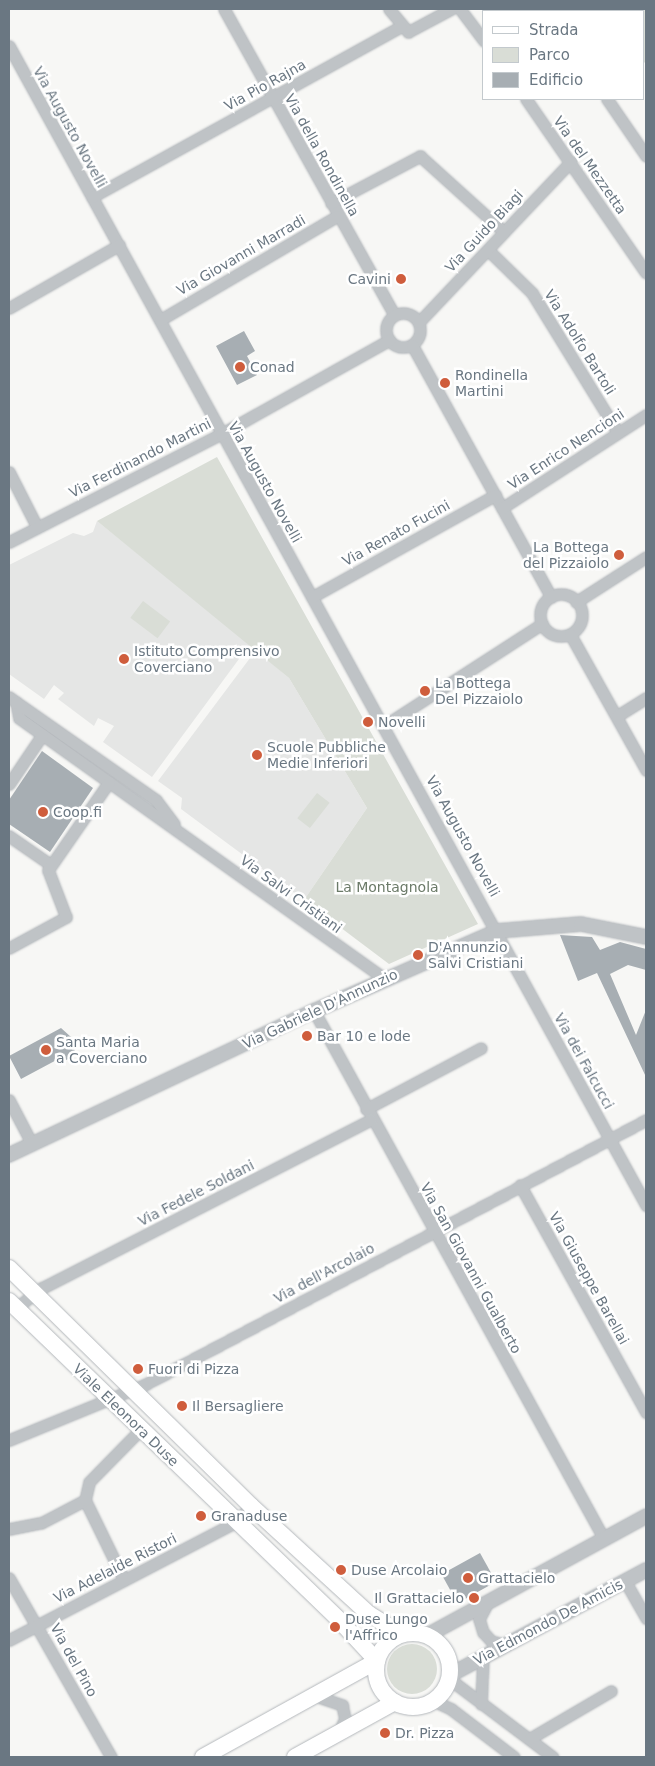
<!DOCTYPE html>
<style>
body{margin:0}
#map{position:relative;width:655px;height:1766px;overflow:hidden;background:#f7f7f5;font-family:"DejaVu Sans",sans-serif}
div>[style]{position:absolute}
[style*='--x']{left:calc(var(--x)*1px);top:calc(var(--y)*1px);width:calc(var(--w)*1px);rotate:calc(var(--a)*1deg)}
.built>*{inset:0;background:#e5e6e5}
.green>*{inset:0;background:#d9ddd6;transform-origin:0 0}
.round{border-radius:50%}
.building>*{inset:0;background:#a7aeb3;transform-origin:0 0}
.roads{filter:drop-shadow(0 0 1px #b4b8bc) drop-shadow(0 0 1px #b4b8bc)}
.minor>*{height:11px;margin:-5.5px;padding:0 5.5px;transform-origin:5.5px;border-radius:5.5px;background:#bfc3c6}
.minor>.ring{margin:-5.5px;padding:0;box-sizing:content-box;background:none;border:11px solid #bfc3c6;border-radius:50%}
.tertiary>*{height:14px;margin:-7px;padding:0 7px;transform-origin:7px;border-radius:7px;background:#bfc3c6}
.secondary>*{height:16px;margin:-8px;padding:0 8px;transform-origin:8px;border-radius:8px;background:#fff}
.secondary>.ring{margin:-8px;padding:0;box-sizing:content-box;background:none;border:16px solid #fff;border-radius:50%}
.dots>*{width:14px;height:14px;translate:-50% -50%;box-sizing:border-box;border:2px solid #fff;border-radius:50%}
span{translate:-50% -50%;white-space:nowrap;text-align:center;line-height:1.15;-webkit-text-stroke:5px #fff;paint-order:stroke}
.street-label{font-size:14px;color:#6a7782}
.poi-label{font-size:14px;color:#6a7782}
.right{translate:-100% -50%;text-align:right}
.left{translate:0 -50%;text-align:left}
.park-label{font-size:14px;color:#6b7a68}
.frame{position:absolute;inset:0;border:10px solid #6a7782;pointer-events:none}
.legend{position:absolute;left:482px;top:10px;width:162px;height:90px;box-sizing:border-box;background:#fff;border:1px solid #c3c9cd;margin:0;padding:6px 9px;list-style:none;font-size:15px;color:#6a7782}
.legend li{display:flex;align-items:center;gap:10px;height:25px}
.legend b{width:25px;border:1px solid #c3c9cd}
</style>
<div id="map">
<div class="built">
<div style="clip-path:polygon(97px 521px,250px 644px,152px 777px,103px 742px,114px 726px,98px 718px,94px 726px,58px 699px,64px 693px,54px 685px,44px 699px,9px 674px,9px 565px,73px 533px,84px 536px,93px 532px)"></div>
<div style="clip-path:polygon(256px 650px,289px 678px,367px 808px,304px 900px,181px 809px,182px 798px,158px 781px)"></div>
</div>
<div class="green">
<div style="clip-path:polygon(559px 9px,646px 9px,646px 61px,644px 63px,644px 11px)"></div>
<div style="clip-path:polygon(217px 457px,478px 924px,389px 964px,304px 900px,367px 808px,289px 678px,97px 521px)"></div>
<div style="left:143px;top:601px;width:34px;height:21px;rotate:37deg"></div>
<div style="left:317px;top:793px;width:16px;height:32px;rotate:38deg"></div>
<div class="round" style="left:387px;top:1644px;width:50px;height:50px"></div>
</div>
<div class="building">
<div style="clip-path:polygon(244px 331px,255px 351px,247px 356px,257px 375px,237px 385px,216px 346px)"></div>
<div style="clip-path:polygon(42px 751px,93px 788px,50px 852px,9px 824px,9px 800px)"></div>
<div style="clip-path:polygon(560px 935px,592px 937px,600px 950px,620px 942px,646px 949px,646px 970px,628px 965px,610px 974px,636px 1035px,646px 1010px,646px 1077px,597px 973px,578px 981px)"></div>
<div style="clip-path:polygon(61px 1028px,71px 1037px,76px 1055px,66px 1060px,64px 1056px,21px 1079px,9px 1056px)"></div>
<div style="left:480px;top:1553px;width:33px;height:44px;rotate:61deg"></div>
</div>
<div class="roads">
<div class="minor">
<div style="--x:224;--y:9;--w:349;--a:60.9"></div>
<div style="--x:389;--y:9;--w:30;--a:50"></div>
<div style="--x:408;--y:32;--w:49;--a:-28.1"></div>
<div style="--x:460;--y:9;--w:40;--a:53"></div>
<div style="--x:542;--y:9;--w:3;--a:45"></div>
<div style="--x:505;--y:11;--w:4;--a:-27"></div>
<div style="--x:9;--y:46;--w:1323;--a:61.21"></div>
<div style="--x:526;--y:99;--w:211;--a:55.4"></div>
<div style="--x:607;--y:99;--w:69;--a:55.6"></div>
<div style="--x:92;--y:197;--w:352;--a:-28.9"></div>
<div style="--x:331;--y:203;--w:101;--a:-27.8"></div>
<div style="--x:420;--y:156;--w:113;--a:42.1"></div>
<div style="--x:488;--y:250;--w:62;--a:44.3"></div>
<div style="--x:532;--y:293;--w:164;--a:58.4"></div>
<div style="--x:9;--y:308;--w:127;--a:-29.8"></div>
<div class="ring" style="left:386px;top:313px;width:23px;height:23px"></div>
<div style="--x:160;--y:320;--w:205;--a:-30.4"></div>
<div style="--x:419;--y:322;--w:221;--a:-46.6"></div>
<div style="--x:412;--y:345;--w:288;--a:61.1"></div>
<div style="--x:9;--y:472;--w:62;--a:63"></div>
<div style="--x:502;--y:508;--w:171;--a:-32.9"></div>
<div style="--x:9;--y:542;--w:238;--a:-27"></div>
<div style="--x:221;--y:434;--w:193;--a:-29.2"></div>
<div class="ring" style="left:540px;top:594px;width:31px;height:31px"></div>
<div style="--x:312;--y:597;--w:210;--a:-29.1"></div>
<div style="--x:576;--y:602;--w:83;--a:-32.7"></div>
<div style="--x:570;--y:634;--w:156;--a:60.8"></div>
<div style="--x:9;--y:697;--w:9;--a:36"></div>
<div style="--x:16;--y:702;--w:16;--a:79"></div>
<div style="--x:19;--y:718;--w:450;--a:35.5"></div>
<div style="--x:16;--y:702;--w:171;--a:35"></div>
<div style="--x:156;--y:800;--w:30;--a:53"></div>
<div style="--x:617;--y:716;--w:34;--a:-32"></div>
<div style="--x:385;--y:725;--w:187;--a:-32.8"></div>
<div style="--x:9;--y:784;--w:59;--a:-56"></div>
<div style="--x:9;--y:836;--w:51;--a:34.6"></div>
<div style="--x:9;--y:948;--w:65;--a:-28.5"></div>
<div style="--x:66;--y:917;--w:50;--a:-111"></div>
<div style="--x:48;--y:870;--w:107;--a:-55.3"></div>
<div style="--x:314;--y:1011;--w:602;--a:61.22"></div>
<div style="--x:9;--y:1100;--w:50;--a:62.4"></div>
<div style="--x:366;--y:1109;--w:130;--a:-27.9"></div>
<div style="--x:520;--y:1185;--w:260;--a:61"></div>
<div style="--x:16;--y:1308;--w:33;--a:-38"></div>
<div style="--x:42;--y:1288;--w:369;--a:-27.1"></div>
<div style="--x:9;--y:1440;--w:146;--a:-22.2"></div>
<div style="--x:144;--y:1385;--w:568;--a:-27.83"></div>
<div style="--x:85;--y:1500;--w:89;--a:64"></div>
<div style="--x:9;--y:1529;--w:33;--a:-11"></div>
<div style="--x:41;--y:1523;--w:50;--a:-27.6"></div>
<div style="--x:85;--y:1500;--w:18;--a:-77"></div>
<div style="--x:89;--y:1482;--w:74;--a:-45.5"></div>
<div style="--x:9;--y:1578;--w:206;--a:60.3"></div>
<div style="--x:625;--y:1581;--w:43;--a:60.4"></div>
<div style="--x:487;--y:1604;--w:17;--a:118"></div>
<div style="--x:479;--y:1619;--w:14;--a:73"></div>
<div style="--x:483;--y:1632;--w:12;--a:48"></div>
<div style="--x:491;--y:1641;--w:16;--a:15"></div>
<div style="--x:9;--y:1640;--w:256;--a:-27.5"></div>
<div style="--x:236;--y:1522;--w:22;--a:-47"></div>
<div style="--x:450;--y:1676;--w:10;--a:53"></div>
<div style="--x:456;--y:1684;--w:121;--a:37"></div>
<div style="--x:316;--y:1696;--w:28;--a:19"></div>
<div style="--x:342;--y:1705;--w:14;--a:78"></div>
<div style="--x:345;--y:1719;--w:16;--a:117"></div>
<div style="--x:434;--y:1701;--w:19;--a:25"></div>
<div style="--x:451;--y:1709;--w:79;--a:37.3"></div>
<div style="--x:481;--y:1704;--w:47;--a:-87.6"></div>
<div style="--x:529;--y:1739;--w:95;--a:-30.3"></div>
</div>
<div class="tertiary">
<div style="--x:9;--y:1155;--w:337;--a:-25.3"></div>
<div style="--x:314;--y:1011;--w:200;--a:-23.6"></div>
<div style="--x:497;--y:931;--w:84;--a:-4.8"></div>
<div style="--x:581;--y:924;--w:66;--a:11.3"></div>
<div style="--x:428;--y:1635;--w:248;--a:-28.6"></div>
<div style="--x:450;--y:1675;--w:222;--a:-28.2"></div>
</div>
<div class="secondary">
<div style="--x:9;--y:1268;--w:339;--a:44.5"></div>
<div style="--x:251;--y:1506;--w:160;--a:42.5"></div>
<div style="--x:369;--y:1614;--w:38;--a:32"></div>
<div style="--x:9;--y:1301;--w:460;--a:44"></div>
<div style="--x:340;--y:1621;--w:54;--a:47.2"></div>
<div class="ring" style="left:376px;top:1633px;width:58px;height:58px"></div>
<div style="--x:203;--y:1757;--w:199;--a:-28.9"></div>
<div style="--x:295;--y:1757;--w:114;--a:-28.8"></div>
</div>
</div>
<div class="dots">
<div style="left:401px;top:279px;background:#cf5d3c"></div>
<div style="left:240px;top:367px;background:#cf5d3c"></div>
<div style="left:445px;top:383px;background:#cf5d3c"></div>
<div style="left:619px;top:555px;background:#cf5d3c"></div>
<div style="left:124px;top:659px;background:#cf5d3c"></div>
<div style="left:425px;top:691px;background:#cf5d3c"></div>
<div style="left:368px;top:722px;background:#cf5d3c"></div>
<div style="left:257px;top:755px;background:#cf5d3c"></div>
<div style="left:43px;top:812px;background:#cf5d3c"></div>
<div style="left:418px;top:955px;background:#cf5d3c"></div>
<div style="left:307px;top:1036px;background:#cf5d3c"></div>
<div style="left:46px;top:1050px;background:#cf5d3c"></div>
<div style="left:138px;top:1369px;background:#cf5d3c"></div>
<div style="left:182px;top:1406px;background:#cf5d3c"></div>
<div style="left:201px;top:1516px;background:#cf5d3c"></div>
<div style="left:341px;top:1570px;background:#cf5d3c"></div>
<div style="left:468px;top:1578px;background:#cf5d3c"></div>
<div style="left:474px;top:1598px;background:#cf5d3c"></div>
<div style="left:335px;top:1627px;background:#cf5d3c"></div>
<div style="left:385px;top:1733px;background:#cf5d3c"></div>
</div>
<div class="street-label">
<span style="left:265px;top:85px;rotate:-29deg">Via Pio Rajna</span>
<span style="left:70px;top:127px;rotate:61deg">Via Augusto Novelli</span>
<span style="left:322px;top:155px;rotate:61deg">Via della Rondinella</span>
<span style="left:590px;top:165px;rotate:55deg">Via del Mezzetta</span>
<span style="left:484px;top:231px;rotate:-47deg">Via Guido Biagi</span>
<span style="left:241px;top:255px;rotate:-30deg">Via Giovanni Marradi</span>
<span style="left:580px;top:342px;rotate:58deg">Via Adolfo Bartoli</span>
<span style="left:566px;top:449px;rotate:-33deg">Via Enrico Nencioni</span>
<span style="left:140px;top:458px;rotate:-27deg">Via Ferdinando Martini</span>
<span style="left:265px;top:482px;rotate:61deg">Via Augusto Novelli</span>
<span style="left:396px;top:533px;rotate:-29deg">Via Renato Fucini</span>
<span style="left:463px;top:836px;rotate:61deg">Via Augusto Novelli</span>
<span style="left:291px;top:894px;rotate:36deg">Via Salvi Cristiani</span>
<span style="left:320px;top:1009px;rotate:-25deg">Via Gabriele D'Annunzio</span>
<span style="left:584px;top:1061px;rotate:61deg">Via dei Falcucci</span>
<span style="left:196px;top:1193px;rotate:-27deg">Via Fedele Soldani</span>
<span style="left:471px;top:1268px;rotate:61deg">Via San Giovanni Gualberto</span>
<span style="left:324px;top:1273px;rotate:-28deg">Via dell'Arcolaio</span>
<span style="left:589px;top:1278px;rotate:61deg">Via Giuseppe Barellai</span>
<span style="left:126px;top:1415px;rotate:44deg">Viale Eleonora Duse</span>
<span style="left:115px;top:1568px;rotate:-27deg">Via Adelaide Ristori</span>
<span style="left:548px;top:1622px;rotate:-28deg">Via Edmondo De Amicis</span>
<span style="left:74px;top:1660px;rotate:61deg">Via del Pino</span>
</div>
<div class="poi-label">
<span class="right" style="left:391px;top:279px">Cavini</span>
<span class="left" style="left:250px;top:367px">Conad</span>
<span class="left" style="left:455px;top:383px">Rondinella<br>Martini</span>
<span class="right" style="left:609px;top:555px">La Bottega<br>del Pizzaiolo</span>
<span class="left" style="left:134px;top:659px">Istituto Comprensivo<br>Coverciano</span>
<span class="left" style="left:435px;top:691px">La Bottega<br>Del Pizzaiolo</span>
<span class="left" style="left:378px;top:722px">Novelli</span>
<span class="left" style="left:267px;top:755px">Scuole Pubbliche<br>Medie Inferiori</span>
<span class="left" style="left:53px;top:812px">Coop.fi</span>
<span class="left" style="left:428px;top:955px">D'Annunzio<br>Salvi Cristiani</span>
<span class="left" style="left:317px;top:1036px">Bar 10 e lode</span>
<span class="left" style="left:56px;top:1050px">Santa Maria<br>a Coverciano</span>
<span class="left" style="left:148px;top:1369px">Fuori di Pizza</span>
<span class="left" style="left:192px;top:1406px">Il Bersagliere</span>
<span class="left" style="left:211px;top:1516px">Granaduse</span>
<span class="left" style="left:351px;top:1570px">Duse Arcolaio</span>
<span class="left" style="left:478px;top:1578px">Grattacielo</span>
<span class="right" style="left:464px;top:1598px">Il Grattacielo</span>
<span class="left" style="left:345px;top:1627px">Duse Lungo<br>l'Affrico</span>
<span class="left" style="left:395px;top:1733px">Dr. Pizza</span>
</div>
<div class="park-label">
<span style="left:387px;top:887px">La Montagnola</span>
</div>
<div class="frame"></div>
<ul class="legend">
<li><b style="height:6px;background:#fff"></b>Strada</li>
<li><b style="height:14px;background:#d9ddd6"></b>Parco</li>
<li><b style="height:14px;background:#a7aeb3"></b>Edificio</li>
</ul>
</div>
